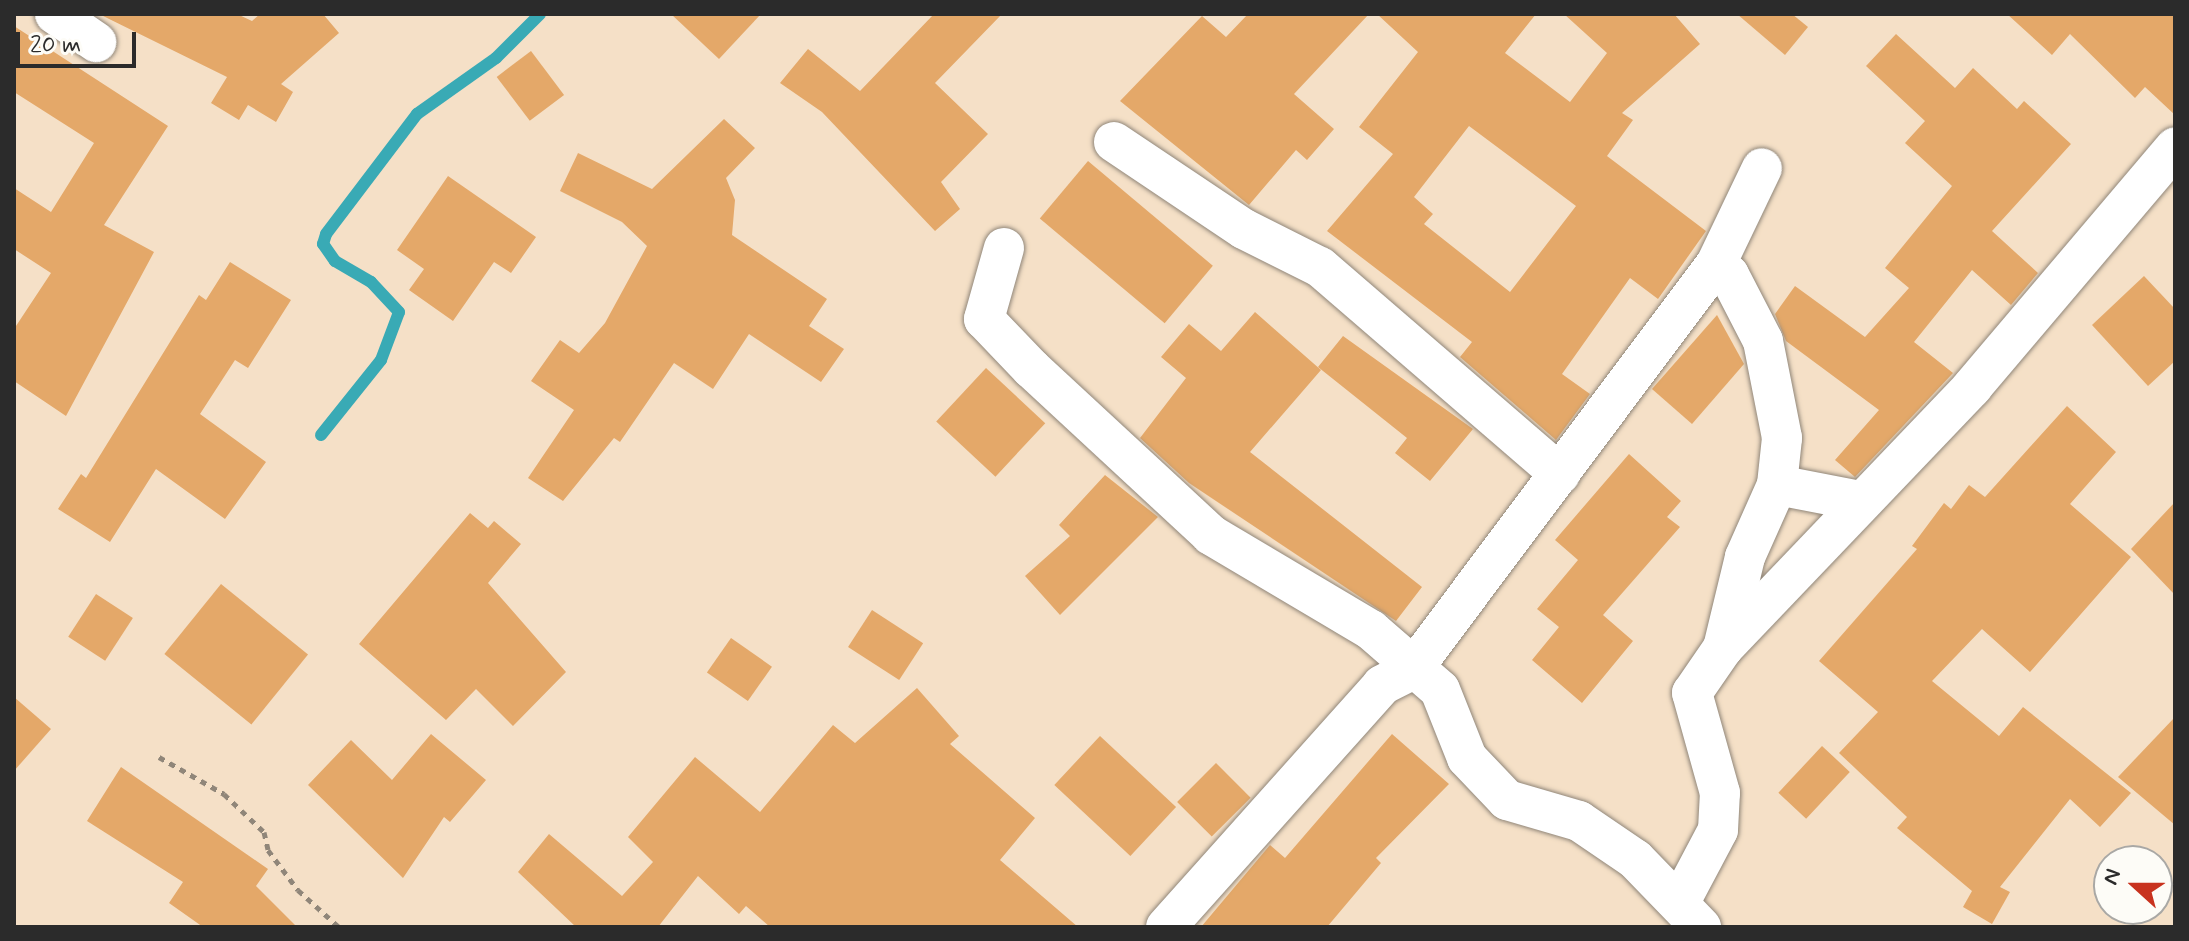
<!DOCTYPE html>
<style>
body{margin:0}
#map{position:relative;width:2189px;height:941px;overflow:hidden;background:#f5e0c7;font-family:Mynerve,sans-serif}
div>[style]{position:absolute}
[style*='--x']{left:calc(var(--x)*1px);top:calc(var(--y)*1px);width:calc(var(--w)*1px);rotate:calc(var(--a)*1deg)}
.stream>*{height:12px;margin:-6px;padding:0 6px;transform-origin:6px;border-radius:6px;background:#39aab5}
.building>*{inset:0;background:#e4a869;transform-origin:0 0}
.path>*{height:5px;margin-top:-2.5px;transform-origin:0;background:repeating-linear-gradient(90deg,#908679 0 6px,transparent 0 12px)}
.roads{filter:drop-shadow(0 0 2px #908679) drop-shadow(0 0 2px #908679)}
.street>*{height:40px;margin:-20px;padding:0 20px;transform-origin:20px;border-radius:20px;background:#fff}
span{translate:-50% -50%;white-space:nowrap;text-align:center;line-height:1.15;-webkit-text-stroke:6px #fdfcf7;paint-order:stroke}
.frame{position:absolute;inset:0;border:16px solid #2b2b2b;pointer-events:none}
.north{position:absolute;left:2093px;top:845px;width:80px;height:80px;box-sizing:border-box;background:#fdfcf7;border:2px solid #a9a8a5;border-radius:50%;rotate:291deg;font-size:22px;font-weight:700;line-height:32px;text-align:center;color:#2b2b2b}
.north::after{content:'';display:block;margin:auto;width:28px;height:36px;background:#c8321e;clip-path:polygon(50% 0,100% 100%,50% 72%,0 100%)}
.scale{position:absolute;left:16px;top:32px;width:120px;height:36px;box-sizing:border-box;border:4px solid #2b2b2b;border-top:0;padding-left:10px;font-size:24px;line-height:28px;white-space:nowrap;color:#2b2b2b;-webkit-text-stroke:6px #fdfcf7;paint-order:stroke}
</style>
<div id="map">
<div class="stream">
<div style="--x:321;--y:435;--w:96;--a:-51.3"></div>
<div style="--x:381;--y:360;--w:51;--a:-69.4"></div>
<div style="--x:399;--y:312;--w:41;--a:-133"></div>
<div style="--x:371;--y:282;--w:42;--a:-149.7"></div>
<div style="--x:335;--y:261;--w:21;--a:-125"></div>
<div style="--x:323;--y:244;--w:10;--a:-73"></div>
<div style="--x:326;--y:234;--w:151;--a:-52.8"></div>
<div style="--x:417;--y:114;--w:97;--a:-35.3"></div>
<div style="--x:496;--y:58;--w:62;--a:-45"></div>
</div>
<div class="building">
<div style="clip-path:polygon(99px 14px,237px 14px,252px 21px,260px 14px,323px 14px,339px 33px,281px 84px,293px 92px,276px 122px,248px 105px,239px 120px,211px 103px,227px 77px)"></div>
<div style="clip-path:polygon(671px 14px,761px 14px,719px 59px)"></div>
<div style="clip-path:polygon(934px 14px,1002px 14px,935px 83px,988px 134px,941px 182px,960px 209px,935px 231px,822px 112px,780px 83px,808px 49px,860px 91px)"></div>
<div style="clip-path:polygon(1248px 14px,1369px 14px,1294px 94px,1334px 129px,1307px 160px,1296px 150px,1249px 205px,1120px 101px,1202px 16px,1226px 37px)"></div>
<div style="clip-path:polygon(evenodd,1377px 14px,1536px 14px,1505px 53px,1570px 102px,1607px 53px,1564px 14px,1674px 14px,1700px 44px,1622px 113px,1633px 120px,1607px 156px,1706px 231px,1658px 299px,1630px 278px,1562px 374px,1590px 394px,1556px 440px,1460px 357px,1472px 342px,1327px 231px,1393px 154px,1359px 127px,1418px 52px,1377px 14px,1469px 126px,1576px 206px,1510px 292px,1424px 224px,1433px 214px,1414px 197px,1469px 126px)"></div>
<div style="clip-path:polygon(1737px 14px,1792px 14px,1808px 27px,1785px 55px)"></div>
<div style="clip-path:polygon(2007px 14px,2175px 14px,2175px 115px,2145px 87px,2135px 98px,2070px 34px,2052px 55px)"></div>
<div style="clip-path:polygon(14px 26px,168px 126px,104px 225px,154px 252px,66px 416px,14px 381px,14px 329px,51px 273px,14px 249px,14px 188px,51px 212px,94px 143px,14px 92px)"></div>
<div style="clip-path:polygon(1896px 34px,1955px 88px,1973px 68px,2017px 109px,2024px 101px,2071px 144px,1992px 231px,2038px 273px,2011px 305px,1972px 270px,1914px 342px,1953px 373px,1855px 477px,1835px 460px,1879px 410px,1786px 341px,1775px 314px,1795px 286px,1865px 337px,1909px 288px,1885px 268px,1952px 186px,1905px 143px,1925px 121px,1866px 66px)"></div>
<div style="left:531px;top:51px;width:55px;height:43px;rotate:53deg"></div>
<div style="clip-path:polygon(724px 119px,755px 148px,726px 178px,735px 200px,732px 235px,827px 299px,809px 326px,844px 349px,821px 382px,749px 334px,713px 389px,674px 363px,620px 442px,614px 438px,563px 501px,528px 478px,574px 410px,531px 381px,560px 340px,579px 353px,605px 323px,647px 246px,622px 222px,560px 191px,578px 153px,652px 189px)"></div>
<div style="left:1088px;top:161px;width:163px;height:75px;rotate:40deg"></div>
<div style="clip-path:polygon(448px 176px,536px 237px,511px 273px,494px 262px,453px 321px,409px 290px,424px 269px,397px 250px)"></div>
<div style="clip-path:polygon(230px 262px,291px 300px,248px 368px,235px 360px,200px 414px,266px 462px,225px 519px,156px 469px,110px 542px,58px 509px,81px 474px,86px 478px,199px 295px,206px 300px)"></div>
<div style="clip-path:polygon(2144px 276px,2175px 309px,2175px 361px,2148px 386px,2092px 325px)"></div>
<div style="clip-path:polygon(1255px 312px,1321px 370px,1250px 452px,1422px 587px,1396px 621px,1189px 483px,1140px 438px,1186px 378px,1161px 357px,1189px 324px,1221px 351px)"></div>
<div style="clip-path:polygon(1717px 315px,1744px 364px,1692px 424px,1652px 389px)"></div>
<div style="clip-path:polygon(1343px 336px,1473px 429px,1430px 481px,1395px 453px,1407px 438px,1318px 367px)"></div>
<div style="left:986px;top:368px;width:81px;height:73px;rotate:43deg"></div>
<div style="clip-path:polygon(2067px 406px,2116px 452px,2070px 504px,2131px 557px,2030px 672px,1982px 629px,1932px 681px,1999px 736px,2023px 707px,2131px 793px,2100px 827px,2070px 799px,2000px 887px,2010px 892px,1992px 924px,1963px 907px,1972px 891px,1897px 828px,1907px 817px,1839px 753px,1878px 712px,1819px 661px,1917px 549px,1912px 546px,1944px 503px,1951px 509px,1969px 485px,1985px 497px)"></div>
<div style="clip-path:polygon(1629px 454px,1681px 501px,1667px 517px,1680px 527px,1603px 615px,1633px 641px,1582px 703px,1532px 660px,1559px 627px,1537px 609px,1578px 560px,1555px 540px)"></div>
<div style="clip-path:polygon(1105px 475px,1158px 517px,1060px 615px,1025px 576px,1070px 536px,1059px 525px)"></div>
<div style="clip-path:polygon(2175px 502px,2175px 595px,2131px 549px)"></div>
<div style="clip-path:polygon(470px 513px,488px 528px,494px 521px,521px 544px,488px 583px,566px 672px,513px 726px,476px 689px,446px 720px,359px 644px)"></div>
<div style="left:221px;top:584px;width:112px;height:90px;rotate:39deg"></div>
<div style="left:96px;top:594px;width:44px;height:51px;rotate:33deg"></div>
<div style="left:872px;top:610px;width:61px;height:44px;rotate:33deg"></div>
<div style="left:731px;top:638px;width:50px;height:42px;rotate:35deg"></div>
<div style="clip-path:polygon(917px 688px,959px 736px,950px 744px,1035px 818px,1000px 860px,1078px 927px,770px 927px,746px 906px,739px 914px,698px 876px,658px 927px,576px 927px,518px 872px,549px 834px,622px 896px,653px 862px,628px 837px,695px 757px,760px 812px,833px 725px,855px 743px)"></div>
<div style="clip-path:polygon(14px 697px,51px 729px,14px 771px)"></div>
<div style="clip-path:polygon(2175px 717px,2175px 825px,2118px 777px)"></div>
<div style="clip-path:polygon(431px 734px,486px 780px,450px 822px,444px 817px,403px 878px,308px 785px,351px 740px,392px 780px)"></div>
<div style="clip-path:polygon(1392px 734px,1449px 784px,1376px 858px,1381px 863px,1327px 927px,1201px 927px,1270px 845px,1285px 858px)"></div>
<div style="left:1100px;top:736px;width:104px;height:67px;rotate:43deg"></div>
<div style="left:1822px;top:746px;width:38px;height:64px;rotate:43deg"></div>
<div style="left:1216px;top:763px;width:49px;height:55px;rotate:45deg"></div>
<div style="clip-path:polygon(121px 767px,268px 869px,256px 886px,297px 927px,203px 927px,169px 903px,183px 882px,87px 821px)"></div>
</div>
<div class="path">
<div style="--x:159;--y:757;--w:75;--a:29.6"></div>
<div style="--x:224;--y:794;--w:55;--a:43.5"></div>
<div style="--x:264;--y:832;--w:18;--a:77"></div>
<div style="--x:268;--y:850;--w:50;--a:53.1"></div>
<div style="--x:298;--y:890;--w:55;--a:42.1"></div>
</div>
<div class="roads">
<div class="street">
<div style="--x:55;--y:14;--w:50;--a:34.3"></div>
<div style="--x:1114;--y:142;--w:156;--a:33.8"></div>
<div style="--x:1244;--y:229;--w:85;--a:26.6"></div>
<div style="--x:1320;--y:267;--w:317;--a:40.8"></div>
<div style="--x:1004;--y:248;--w:74;--a:105.7"></div>
<div style="--x:984;--y:319;--w:69;--a:46.2"></div>
<div style="--x:1032;--y:369;--w:244;--a:42.8"></div>
<div style="--x:1211;--y:535;--w:186;--a:30.7"></div>
<div style="--x:1371;--y:630;--w:91;--a:41"></div>
<div style="--x:1440;--y:690;--w:73;--a:68.3"></div>
<div style="--x:1467;--y:758;--w:58;--a:46.4"></div>
<div style="--x:1507;--y:800;--w:75;--a:16.3"></div>
<div style="--x:1579;--y:821;--w:68;--a:34.2"></div>
<div style="--x:1635;--y:859;--w:95;--a:45.9"></div>
<div style="--x:1716;--y:264;--w:17;--a:40"></div>
<div style="--x:1729;--y:275;--w:74;--a:62.7"></div>
<div style="--x:1763;--y:341;--w:99;--a:78.9"></div>
<div style="--x:1782;--y:438;--w:47;--a:96.1"></div>
<div style="--x:1777;--y:485;--w:79;--a:114"></div>
<div style="--x:1745;--y:557;--w:94;--a:103.6"></div>
<div style="--x:1777;--y:485;--w:85;--a:10.9"></div>
<div style="--x:1681;--y:900;--w:79;--a:-62.1"></div>
<div style="--x:1718;--y:830;--w:37;--a:-87"></div>
<div style="--x:1720;--y:793;--w:104;--a:-105.6"></div>
<div style="--x:1692;--y:693;--w:55;--a:-55.4"></div>
<div style="--x:1723;--y:648;--w:361;--a:-46.3"></div>
<div style="--x:1972;--y:387;--w:314;--a:-49.7"></div>
<div style="--x:1166;--y:927;--w:324;--a:-48.2"></div>
<div style="--x:1382;--y:685;--w:34;--a:-27"></div>
<div style="--x:1412;--y:670;--w:507;--a:-53.18"></div>
<div style="--x:1716;--y:264;--w:106;--a:-64.4"></div>
</div>
</div>
<div class="frame"></div>
<div class="north">N</div>
<div class="scale">20 m</div>
</div>
